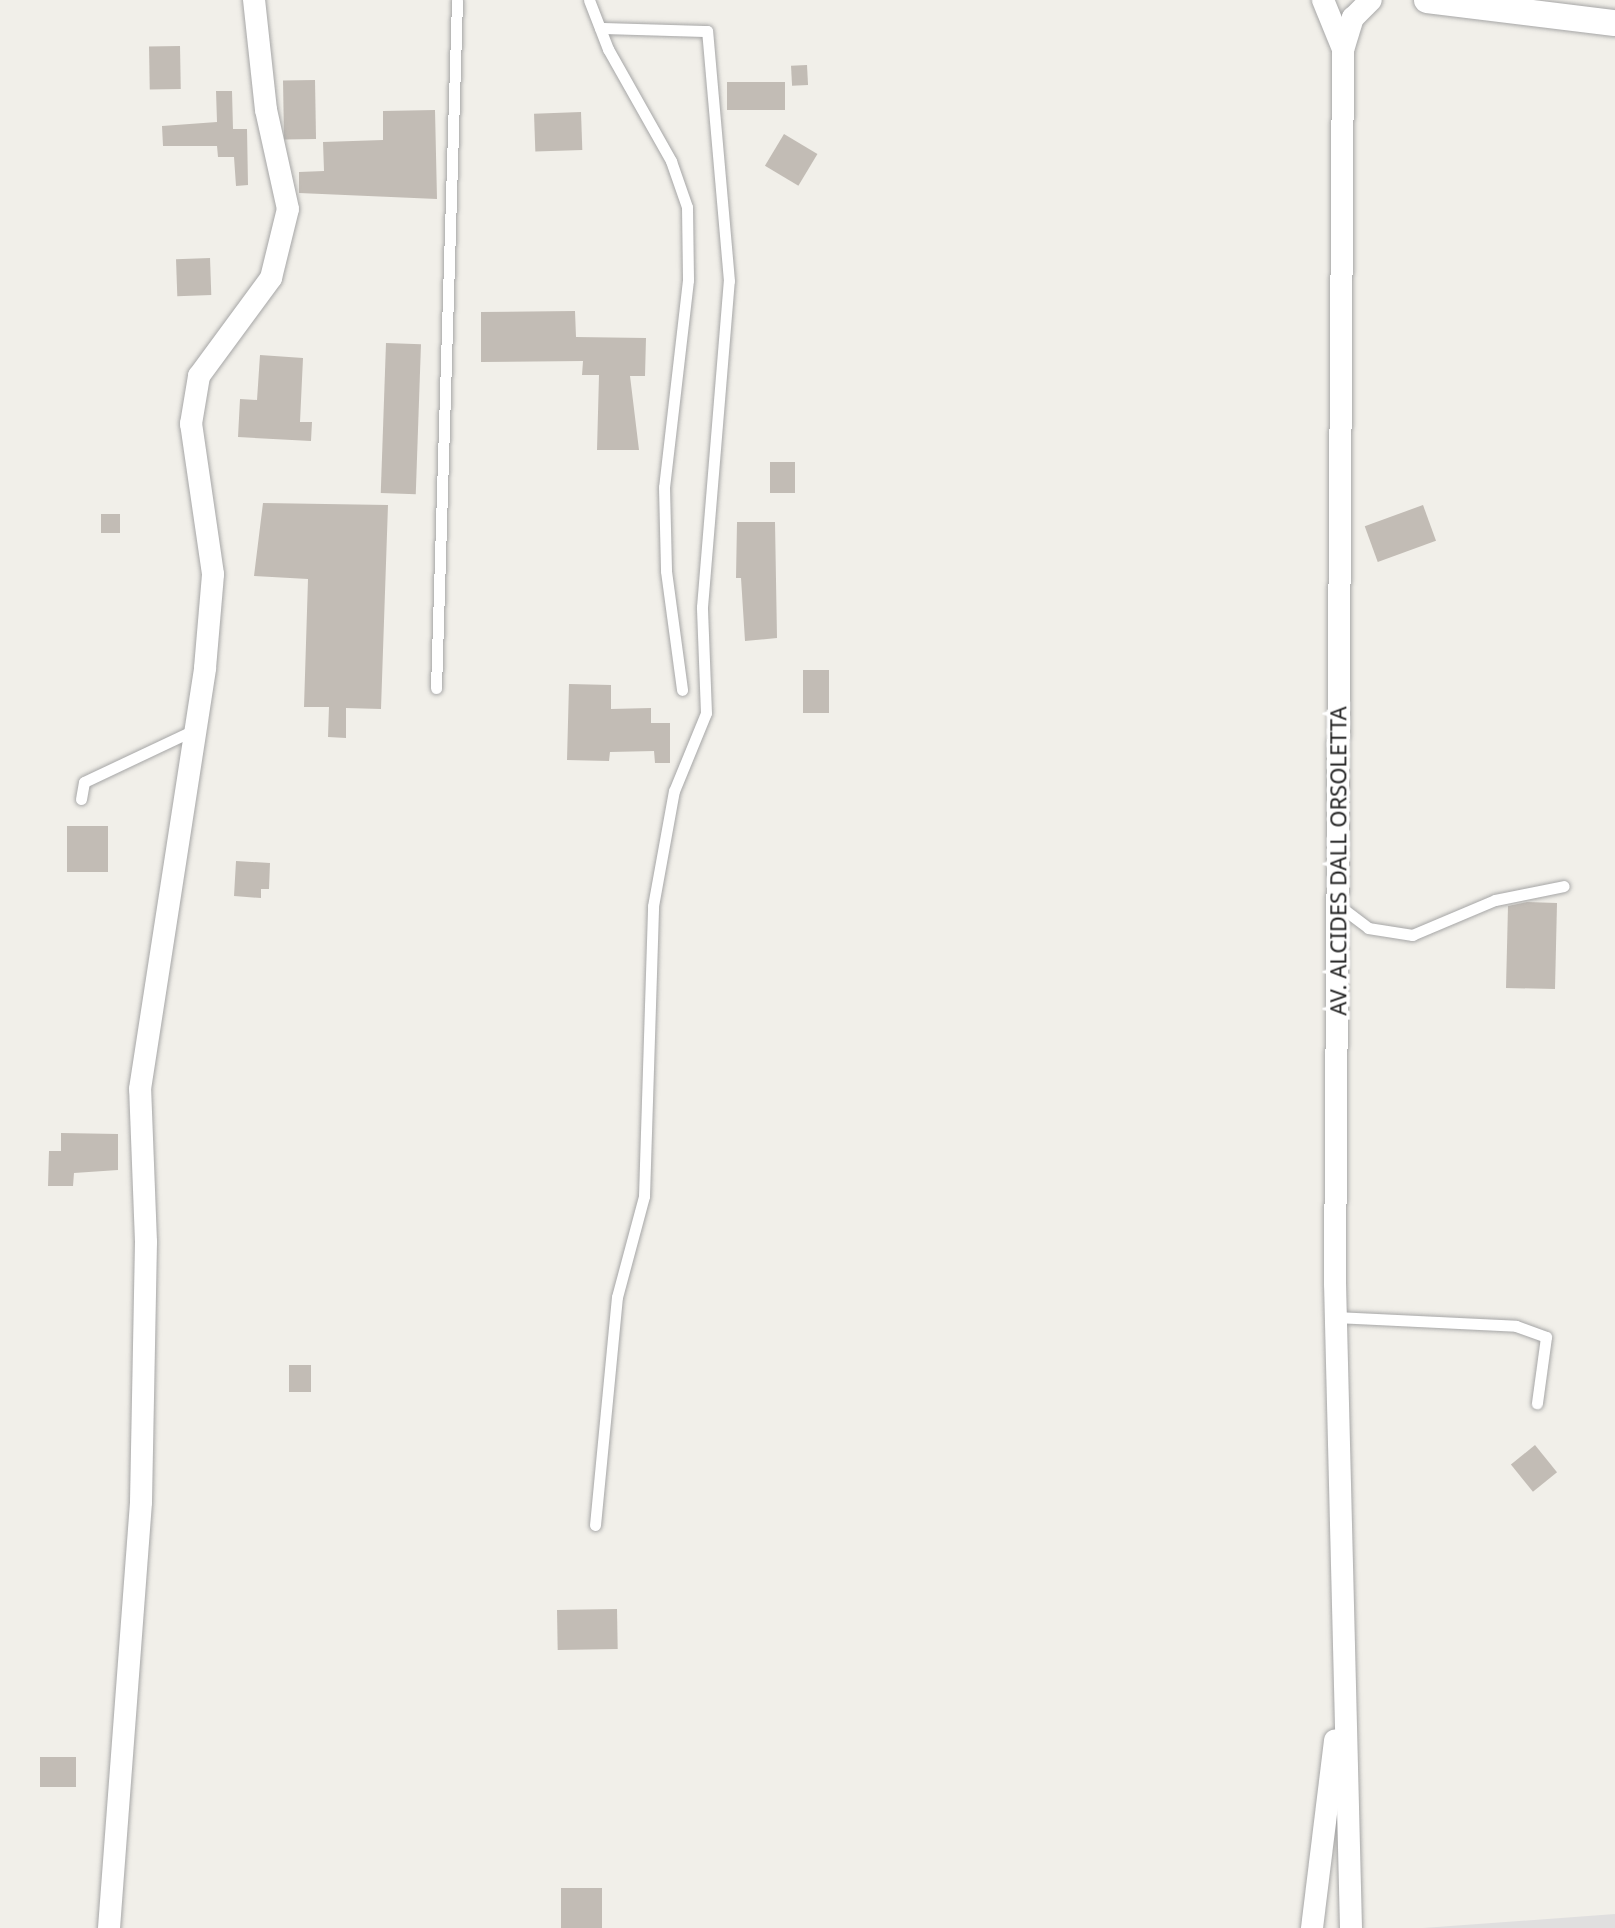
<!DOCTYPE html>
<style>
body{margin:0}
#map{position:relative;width:1615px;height:1928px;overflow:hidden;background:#f1efe9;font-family:"Noto Sans",sans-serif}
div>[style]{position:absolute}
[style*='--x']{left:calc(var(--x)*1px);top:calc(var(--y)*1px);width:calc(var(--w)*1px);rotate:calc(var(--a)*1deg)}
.residential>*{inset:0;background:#e0dfdf}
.building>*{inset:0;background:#c2bcb5;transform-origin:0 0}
.roads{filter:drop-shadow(0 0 2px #a6a6a6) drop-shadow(0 0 2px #a6a6a6)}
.service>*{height:11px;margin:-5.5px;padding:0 5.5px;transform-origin:5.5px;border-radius:5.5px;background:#fff}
.minor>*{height:22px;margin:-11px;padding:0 11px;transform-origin:11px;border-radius:11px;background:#fff}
.tertiary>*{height:26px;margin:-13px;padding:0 13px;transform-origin:13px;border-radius:13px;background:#fff}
span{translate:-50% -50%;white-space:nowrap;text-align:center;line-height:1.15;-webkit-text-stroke:7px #fff;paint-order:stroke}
.street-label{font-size:22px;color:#222}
</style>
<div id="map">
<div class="residential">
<div style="clip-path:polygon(1615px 1914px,1615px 1928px,1423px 1928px)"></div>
</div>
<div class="building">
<div style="left:180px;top:46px;width:43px;height:31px;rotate:89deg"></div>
<div style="left:807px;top:65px;width:20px;height:16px;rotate:87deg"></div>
<div style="left:315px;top:80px;width:59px;height:32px;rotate:89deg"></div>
<div style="left:785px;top:82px;width:28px;height:58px;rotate:90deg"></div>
<div style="clip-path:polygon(216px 91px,232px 91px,233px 129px,247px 129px,248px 185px,236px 186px,234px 157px,218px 157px,217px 146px,163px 146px,162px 126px,217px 122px)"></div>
<div style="clip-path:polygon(435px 110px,437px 199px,299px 193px,299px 172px,324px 171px,323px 142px,383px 140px,383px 111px)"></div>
<div style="left:581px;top:112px;width:38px;height:47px;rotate:88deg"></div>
<div style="left:784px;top:134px;width:39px;height:37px;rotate:31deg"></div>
<div style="left:210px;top:258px;width:37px;height:34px;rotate:88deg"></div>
<div style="clip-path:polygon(575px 311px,576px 337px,646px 338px,645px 376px,630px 376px,639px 450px,597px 450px,599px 375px,582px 375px,583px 361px,481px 362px,481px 312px)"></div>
<div style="left:386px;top:343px;width:35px;height:150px;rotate:2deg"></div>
<div style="clip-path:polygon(260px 355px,303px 358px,300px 422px,312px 422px,311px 441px,238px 437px,240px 399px,257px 400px)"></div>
<div style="left:770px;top:462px;width:25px;height:31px"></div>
<div style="clip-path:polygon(263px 503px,388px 505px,381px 709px,346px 708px,346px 738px,328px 737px,329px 707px,304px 707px,308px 579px,254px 576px)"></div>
<div style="left:1423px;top:505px;width:38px;height:62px;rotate:70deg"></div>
<div style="left:101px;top:514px;width:19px;height:19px"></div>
<div style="clip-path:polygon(737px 522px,775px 522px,777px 638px,745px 641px,741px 578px,736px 578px)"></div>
<div style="left:803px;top:670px;width:26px;height:43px"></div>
<div style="clip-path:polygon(569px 684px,611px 685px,611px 709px,651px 708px,651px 723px,670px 723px,670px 763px,655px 763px,654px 751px,610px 752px,609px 761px,567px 760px)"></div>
<div style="left:67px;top:826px;width:41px;height:46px"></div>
<div style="clip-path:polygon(236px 861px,270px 863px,269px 889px,261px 889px,261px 898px,234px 896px)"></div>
<div style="clip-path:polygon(1527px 902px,1557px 903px,1555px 989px,1506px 988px,1508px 906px)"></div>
<div style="clip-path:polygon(61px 1133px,118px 1134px,118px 1170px,74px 1173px,73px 1186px,48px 1186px,49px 1151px,61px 1151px)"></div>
<div style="left:289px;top:1365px;width:22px;height:27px"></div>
<div style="left:1535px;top:1445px;width:35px;height:31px;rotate:51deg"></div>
<div style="left:617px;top:1609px;width:40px;height:60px;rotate:89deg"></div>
<div style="left:40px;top:1757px;width:36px;height:30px"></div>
<div style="left:602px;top:1888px;width:40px;height:41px;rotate:90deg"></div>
</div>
<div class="roads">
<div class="service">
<div style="--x:589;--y:0;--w:53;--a:68.8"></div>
<div style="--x:608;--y:49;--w:129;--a:60.6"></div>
<div style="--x:671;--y:161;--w:49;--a:70.8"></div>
<div style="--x:687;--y:207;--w:73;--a:89.2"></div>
<div style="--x:688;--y:280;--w:208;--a:96.6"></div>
<div style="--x:664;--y:487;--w:84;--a:88.6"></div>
<div style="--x:666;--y:571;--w:120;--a:82.3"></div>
<div style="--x:436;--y:688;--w:688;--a:-88.25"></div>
<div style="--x:81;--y:799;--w:17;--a:-80"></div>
<div style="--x:84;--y:782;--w:122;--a:-25.3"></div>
<div style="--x:1338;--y:905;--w:38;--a:37"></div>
<div style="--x:1368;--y:928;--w:45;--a:9"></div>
<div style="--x:1412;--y:935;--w:90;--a:-22.9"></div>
<div style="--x:1495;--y:900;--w:70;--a:-11.5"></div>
<div style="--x:1335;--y:1317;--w:181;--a:2.8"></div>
<div style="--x:1516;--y:1326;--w:32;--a:20"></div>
<div style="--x:1546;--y:1337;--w:67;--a:97.8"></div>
<div style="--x:595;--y:1525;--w:229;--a:-84.5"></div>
<div style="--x:617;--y:1297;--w:105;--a:-75"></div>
<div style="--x:644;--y:1196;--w:290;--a:-88.2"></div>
<div style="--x:653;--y:906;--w:117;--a:-79.7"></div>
<div style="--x:674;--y:791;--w:84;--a:-67.7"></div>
<div style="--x:706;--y:713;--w:106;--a:-92.2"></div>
<div style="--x:702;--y:607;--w:327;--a:-85.3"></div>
<div style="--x:729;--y:281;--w:251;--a:-95"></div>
<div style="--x:707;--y:31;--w:107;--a:-178.4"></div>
</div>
<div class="minor">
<div style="--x:1323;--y:0;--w:53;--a:67.8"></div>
<div style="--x:109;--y:1928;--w:427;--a:-85.7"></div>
<div style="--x:141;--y:1502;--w:260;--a:-88.9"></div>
<div style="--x:146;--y:1242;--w:153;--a:-92.2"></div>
<div style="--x:140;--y:1089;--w:426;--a:-81.2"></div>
<div style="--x:205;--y:668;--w:94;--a:-85.1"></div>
<div style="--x:213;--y:574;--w:152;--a:-98.3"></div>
<div style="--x:191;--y:424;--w:49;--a:-80.5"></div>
<div style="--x:199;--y:376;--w:122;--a:-53.7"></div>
<div style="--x:271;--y:278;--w:71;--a:-76.2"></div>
<div style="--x:288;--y:209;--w:101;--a:-102.5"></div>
<div style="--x:266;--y:110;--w:111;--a:-96.2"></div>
<div style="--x:1312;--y:1928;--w:189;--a:-83"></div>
<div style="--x:1351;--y:1928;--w:644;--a:-91.42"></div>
<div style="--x:1335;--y:1284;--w:1234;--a:-89.63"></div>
<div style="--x:1343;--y:50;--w:34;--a:-73"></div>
<div style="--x:1353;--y:18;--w:25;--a:-45"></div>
</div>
<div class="tertiary">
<div style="--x:1427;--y:0;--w:189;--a:7"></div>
</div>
</div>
<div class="street-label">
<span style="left:1338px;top:861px;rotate:-90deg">AV. ALCIDES DALL ORSOLETTA</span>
</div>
</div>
